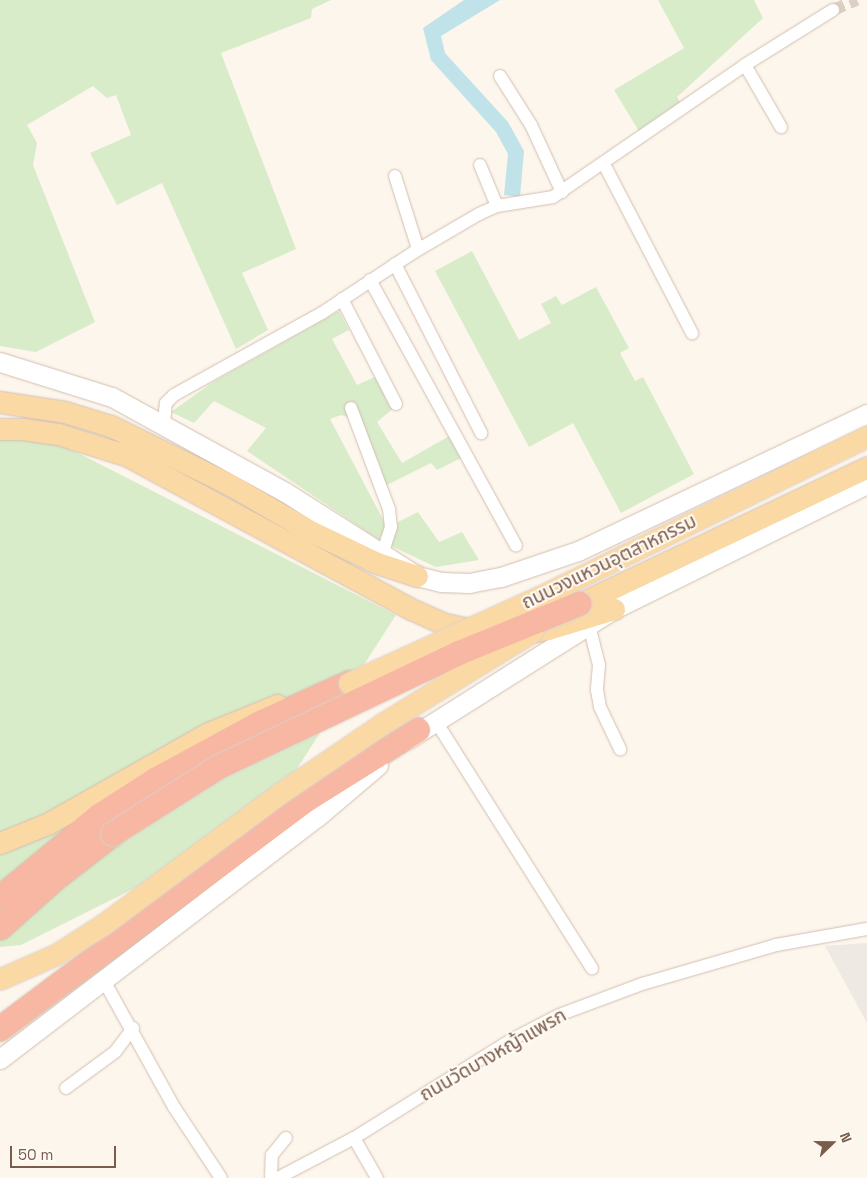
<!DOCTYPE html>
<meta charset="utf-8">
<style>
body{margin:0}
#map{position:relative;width:867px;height:1178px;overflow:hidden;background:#fdf6ec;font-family:"Space Grotesk","Noto Sans Thai",sans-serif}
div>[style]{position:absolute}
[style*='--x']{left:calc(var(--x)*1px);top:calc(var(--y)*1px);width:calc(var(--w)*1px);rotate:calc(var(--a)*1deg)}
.industrial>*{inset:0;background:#efe9e4}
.green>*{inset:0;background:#d8ecc9}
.water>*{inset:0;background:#bfe3e8}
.street-tunnel>*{height:12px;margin-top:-6px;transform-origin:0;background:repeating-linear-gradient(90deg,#dcd0c4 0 12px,transparent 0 18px)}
.roads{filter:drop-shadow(0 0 1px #d1beb0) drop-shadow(0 0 1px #d1beb0)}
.street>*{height:12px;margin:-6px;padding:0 6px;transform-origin:6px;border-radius:6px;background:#fff}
.secondary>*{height:19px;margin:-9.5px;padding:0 9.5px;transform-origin:9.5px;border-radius:9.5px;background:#fff}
.primary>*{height:21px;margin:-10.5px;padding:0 10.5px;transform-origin:10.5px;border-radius:10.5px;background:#fbd9a5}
.highway>*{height:24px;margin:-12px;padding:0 12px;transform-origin:12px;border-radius:12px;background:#f7b7a3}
.bridges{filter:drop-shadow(0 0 1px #dad1cd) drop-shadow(0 0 1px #dad1cd)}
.primary-bridge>*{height:21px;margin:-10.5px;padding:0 10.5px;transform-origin:10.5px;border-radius:10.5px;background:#fbd9a5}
.highway-bridge>*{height:24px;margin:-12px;padding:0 12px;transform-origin:12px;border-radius:12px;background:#f7b7a3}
span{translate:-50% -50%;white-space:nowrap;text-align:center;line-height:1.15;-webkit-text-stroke:4px #fffaf3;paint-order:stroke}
.street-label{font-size:19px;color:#7a5c4d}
.north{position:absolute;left:807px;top:1118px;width:50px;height:50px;-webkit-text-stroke:4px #fffaf3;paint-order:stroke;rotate:68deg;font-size:14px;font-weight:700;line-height:20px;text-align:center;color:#7a5c4d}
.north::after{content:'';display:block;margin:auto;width:18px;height:22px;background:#7a5c4d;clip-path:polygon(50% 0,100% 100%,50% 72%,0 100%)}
.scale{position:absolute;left:10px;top:1146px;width:106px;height:22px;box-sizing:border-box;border:2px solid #7a5c4d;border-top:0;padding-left:6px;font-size:15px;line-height:18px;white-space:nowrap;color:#7a5c4d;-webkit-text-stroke:4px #fffaf3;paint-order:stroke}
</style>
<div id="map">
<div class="industrial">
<div style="clip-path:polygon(867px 943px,867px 1023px,825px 946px)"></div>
</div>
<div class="green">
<div style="clip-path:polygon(0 0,331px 0,312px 9px,311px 18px,221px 53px,296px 249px,242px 273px,268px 330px,236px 349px,162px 183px,117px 205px,90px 153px,131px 135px,116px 95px,107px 98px,93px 86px,27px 125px,37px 143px,33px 165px,95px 322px,36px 352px,0 346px)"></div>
<div style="clip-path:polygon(658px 0,754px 0,763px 18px,677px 97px,682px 105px,640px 133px,614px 90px,684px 48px)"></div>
<div style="clip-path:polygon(472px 251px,519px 340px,551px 323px,541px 304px,556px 296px,562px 305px,596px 287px,629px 348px,620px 353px,635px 381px,643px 377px,694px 474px,621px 513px,573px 423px,529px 447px,435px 271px)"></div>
<div style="clip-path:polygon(339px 311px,349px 330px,332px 339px,357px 385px,377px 376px,395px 407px,377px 422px,402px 463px,451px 435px,463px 457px,437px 470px,431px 463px,385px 486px,379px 481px,381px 467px,357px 420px,341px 415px,330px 419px,386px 525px,379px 540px,247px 451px,266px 428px,214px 401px,194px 423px,171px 412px,213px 382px)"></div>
<div style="clip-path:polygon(0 425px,22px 429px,78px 453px,396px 615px,282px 792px,149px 881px,21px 945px,0 947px)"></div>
<div style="clip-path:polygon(418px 512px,439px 542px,462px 532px,479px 560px,436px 567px,391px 546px,398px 522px)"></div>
</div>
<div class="water">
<div style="clip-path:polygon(464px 0,500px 0,441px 36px,445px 53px,508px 122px,524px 151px,520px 197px,504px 195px,508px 154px,496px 132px,431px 60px,423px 28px)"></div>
</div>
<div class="street-tunnel">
<div style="--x:833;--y:10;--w:26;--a:-23"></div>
</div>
<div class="roads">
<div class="street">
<div style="--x:745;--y:65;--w:72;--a:59.9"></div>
<div style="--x:500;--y:76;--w:58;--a:57.7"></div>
<div style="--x:531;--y:125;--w:74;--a:65.2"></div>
<div style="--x:604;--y:164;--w:191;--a:62.5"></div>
<div style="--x:480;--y:165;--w:44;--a:67.5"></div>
<div style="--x:395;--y:176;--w:77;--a:72.5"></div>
<div style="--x:395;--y:264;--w:190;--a:63"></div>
<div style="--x:370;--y:280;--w:303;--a:61.2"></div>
<div style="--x:342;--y:299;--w:118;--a:62.8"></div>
<div style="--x:351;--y:408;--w:108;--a:69.4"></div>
<div style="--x:389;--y:509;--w:18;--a:84"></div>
<div style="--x:391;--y:527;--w:29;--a:108"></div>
<div style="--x:164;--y:424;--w:21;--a:-85"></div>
<div style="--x:166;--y:403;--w:11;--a:-45"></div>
<div style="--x:174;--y:395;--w:169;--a:-29"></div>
<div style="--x:322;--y:313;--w:110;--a:-33.5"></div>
<div style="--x:414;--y:252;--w:75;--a:-30.3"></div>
<div style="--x:479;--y:214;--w:20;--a:-24"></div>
<div style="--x:497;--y:206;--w:57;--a:-9.1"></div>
<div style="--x:553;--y:197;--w:233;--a:-34.5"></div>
<div style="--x:745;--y:65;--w:104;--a:-32"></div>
<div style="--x:589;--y:625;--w:41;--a:76"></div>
<div style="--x:599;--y:665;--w:25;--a:95"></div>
<div style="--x:597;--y:690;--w:17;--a:80"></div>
<div style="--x:600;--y:707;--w:47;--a:64.5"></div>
<div style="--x:435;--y:720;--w:294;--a:57.7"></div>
<div style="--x:103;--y:979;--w:146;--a:61"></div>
<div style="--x:174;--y:1107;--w:85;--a:56.5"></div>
<div style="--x:66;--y:1088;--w:61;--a:-36.3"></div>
<div style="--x:115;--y:1052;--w:30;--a:-53"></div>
<div style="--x:354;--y:1138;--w:46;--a:60.1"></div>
<div style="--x:271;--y:1178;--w:23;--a:-88"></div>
<div style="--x:272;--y:1155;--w:22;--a:-51"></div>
<div style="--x:278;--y:1178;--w:86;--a:-27.8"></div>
<div style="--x:354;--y:1138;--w:185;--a:-32"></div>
<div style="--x:511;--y:1040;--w:54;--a:-27.5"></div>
<div style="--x:559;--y:1015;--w:89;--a:-20.5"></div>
<div style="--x:642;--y:984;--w:140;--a:-16.2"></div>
<div style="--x:776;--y:945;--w:92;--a:-10"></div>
</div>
<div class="secondary">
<div style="--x:0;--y:362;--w:117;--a:17.4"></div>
<div style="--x:112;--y:397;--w:197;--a:28.8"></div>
<div style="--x:285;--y:492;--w:156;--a:32.5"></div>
<div style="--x:417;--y:576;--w:25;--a:14"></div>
<div style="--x:441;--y:582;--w:28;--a:2"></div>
<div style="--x:469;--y:583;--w:33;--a:-11"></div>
<div style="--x:501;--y:577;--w:81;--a:-18.7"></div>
<div style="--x:578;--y:551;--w:320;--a:-25.4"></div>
<div style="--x:408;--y:739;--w:244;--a:-32.3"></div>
<div style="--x:614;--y:609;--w:282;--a:-26.3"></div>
<div style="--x:0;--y:1059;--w:399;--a:-37.4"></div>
<div style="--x:317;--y:817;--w:80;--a:-40.4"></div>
</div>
<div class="primary">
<div style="--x:0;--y:402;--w:66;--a:8.7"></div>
<div style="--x:65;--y:412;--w:48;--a:16.9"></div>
<div style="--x:111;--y:426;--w:129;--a:26.2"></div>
<div style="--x:227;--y:483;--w:94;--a:30.1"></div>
<div style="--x:308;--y:530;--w:76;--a:25.6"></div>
<div style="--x:377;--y:563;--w:42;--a:18"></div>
<div style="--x:0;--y:429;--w:22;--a:0"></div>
<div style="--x:22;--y:429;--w:36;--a:8"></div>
<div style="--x:58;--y:434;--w:73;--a:17.4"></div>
<div style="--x:128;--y:456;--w:322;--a:28.4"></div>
<div style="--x:411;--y:609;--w:37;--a:24"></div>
<div style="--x:445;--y:624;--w:33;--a:12"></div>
<div style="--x:579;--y:604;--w:319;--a:-25.4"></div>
<div style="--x:520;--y:633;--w:28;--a:-8"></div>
<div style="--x:548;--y:629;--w:69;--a:-16.9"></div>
<div style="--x:0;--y:843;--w:53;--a:-22.2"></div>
<div style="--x:49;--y:823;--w:180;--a:-29.5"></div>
<div style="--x:206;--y:734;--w:77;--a:-22.2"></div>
</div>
<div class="highway">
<div style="--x:0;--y:898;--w:129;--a:-39.6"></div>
<div style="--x:99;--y:816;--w:67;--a:-32.7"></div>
<div style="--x:155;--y:780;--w:117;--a:-28.5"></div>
<div style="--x:258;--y:724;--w:100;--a:-24.3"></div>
<div style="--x:0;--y:928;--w:75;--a:-41.8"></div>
<div style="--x:56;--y:878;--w:72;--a:-37.7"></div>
<div style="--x:0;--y:1029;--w:384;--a:-36.8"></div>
<div style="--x:308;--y:799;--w:130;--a:-32.1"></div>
</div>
</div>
<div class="bridges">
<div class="primary-bridge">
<div style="--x:349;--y:683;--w:209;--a:-24.4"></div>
<div style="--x:539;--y:597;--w:365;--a:-26.1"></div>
<div style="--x:0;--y:979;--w:62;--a:-23.7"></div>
<div style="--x:57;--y:954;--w:56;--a:-32.6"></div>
<div style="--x:104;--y:924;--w:222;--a:-36.6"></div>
<div style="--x:282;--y:792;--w:121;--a:-34.2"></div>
<div style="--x:382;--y:724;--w:177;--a:-31.6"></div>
</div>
<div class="highway-bridge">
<div style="--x:113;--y:834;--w:125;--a:-32.3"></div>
<div style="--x:219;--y:767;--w:266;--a:-25.4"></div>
<div style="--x:459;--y:653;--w:130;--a:-22.2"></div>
</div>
</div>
<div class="street-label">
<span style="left:609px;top:562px;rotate:-26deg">ถนนวงแหวนอุตสาหกรรม</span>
<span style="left:493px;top:1055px;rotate:-30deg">ถนนวัดบางหญ้าแพรก</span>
</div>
<div class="north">N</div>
<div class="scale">50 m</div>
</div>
